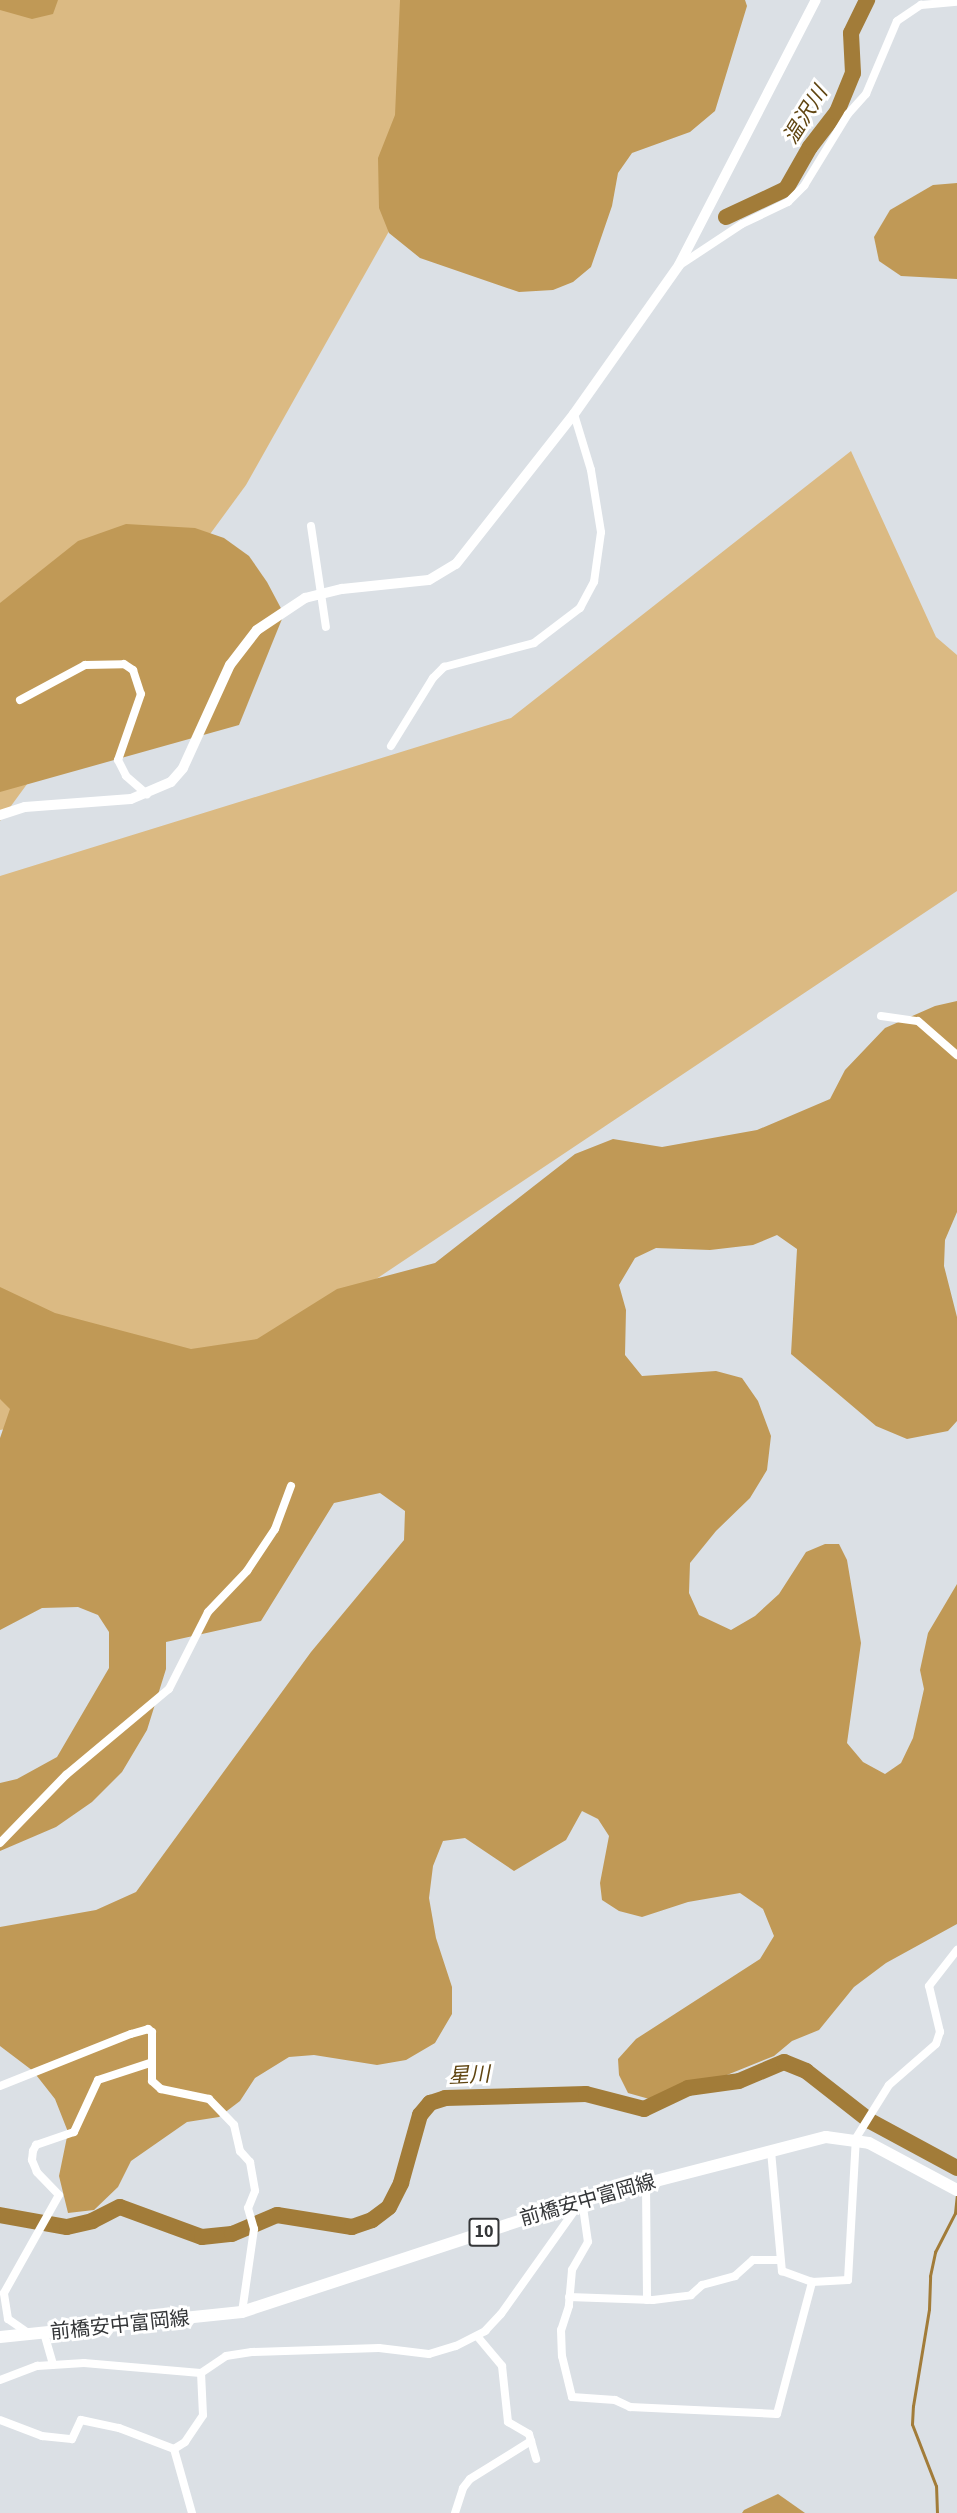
<!DOCTYPE html>
<meta charset="utf-8">
<style>
body{margin:0}
#map{position:relative;width:957px;height:2513px;overflow:hidden;background:#dbe0e5;font-family:"Source Sans 3","Noto Sans JP",sans-serif}
div>[style]{position:absolute}
[style*='--x']{left:calc(var(--x)*1px);top:calc(var(--y)*1px);width:calc(var(--w)*1px);rotate:calc(var(--a)*1deg)}
.green>*{inset:0;background:#dbba83}
.forest>*{inset:0;background:#c09956}
.stream>*{height:3px;margin:-1.5px;padding:0 1.5px;transform-origin:1.5px;border-radius:1.5px;background:#a27c39}
.river>*{height:16px;margin:-8px;padding:0 8px;transform-origin:8px;border-radius:8px;background:#a27c39}
.minor>*{height:8px;margin:-4px;padding:0 4px;transform-origin:4px;border-radius:4px;background:#fff}
.tertiary>*{height:10px;margin:-5px;padding:0 5px;transform-origin:5px;border-radius:5px;background:#fff}
.primary>*{height:12px;margin:-6px;padding:0 6px;transform-origin:6px;border-radius:6px;background:#fff}
span{translate:-50% -50%;white-space:nowrap;text-align:center;line-height:1.15;-webkit-text-stroke:6px #fff;paint-order:stroke}
.shield-label span{padding:2px 4px;background:#fff;border:2px solid;border-radius:4px;-webkit-text-stroke-width:0}
.shield-label{font-size:18px;color:#343638;font-weight:700}
.street-label{font-size:20px;color:#343638}
.water-label{font-size:21px;color:#604511;font-style:italic}
</style>
<div id="map">
<div class="green">
<div style="clip-path:polygon(0 0,400px 0,472px 84px,246px 485px,0 821px)"></div>
<div style="clip-path:polygon(851px 451px,936px 637px,957px 655px,957px 891px,204px 1394px,0 1430px,0 876px,511px 718px)"></div>
</div>
<div class="forest">
<div style="clip-path:polygon(0 0,58px 0,53px 14px,32px 19px,0 10px)"></div>
<div style="clip-path:polygon(400px 0,745px 0,747px 6px,715px 111px,690px 132px,632px 153px,618px 173px,612px 206px,591px 267px,573px 282px,553px 290px,519px 292px,420px 258px,389px 233px,379px 208px,378px 158px,395px 115px)"></div>
<div style="clip-path:polygon(957px 183px,957px 279px,901px 276px,879px 261px,874px 237px,890px 210px,933px 185px)"></div>
<div style="clip-path:polygon(126px 524px,195px 528px,224px 538px,249px 556px,267px 582px,284px 614px,239px 725px,0 792px,0 603px,78px 541px)"></div>
<div style="clip-path:polygon(957px 1001px,957px 1212px,945px 1240px,944px 1266px,957px 1317px,957px 1421px,948px 1431px,907px 1439px,876px 1426px,791px 1354px,797px 1249px,777px 1235px,753px 1245px,710px 1250px,656px 1248px,635px 1258px,619px 1285px,626px 1310px,625px 1355px,642px 1376px,716px 1371px,742px 1378px,758px 1401px,771px 1436px,767px 1470px,750px 1498px,716px 1531px,690px 1563px,689px 1593px,699px 1615px,731px 1630px,755px 1616px,779px 1594px,806px 1552px,825px 1544px,839px 1544px,847px 1560px,861px 1643px,847px 1743px,863px 1762px,885px 1774px,901px 1763px,913px 1738px,924px 1689px,920px 1670px,928px 1633px,957px 1584px,957px 1924px,886px 1963px,854px 1987px,819px 2030px,792px 2041px,774px 2056px,660px 2102px,628px 2093px,619px 2075px,618px 2059px,636px 2039px,760px 1959px,774px 1936px,763px 1909px,740px 1893px,688px 1902px,642px 1917px,619px 1911px,602px 1900px,600px 1883px,609px 1836px,598px 1819px,582px 1811px,566px 1840px,514px 1871px,465px 1838px,443px 1841px,433px 1866px,429px 1898px,436px 1938px,452px 1987px,452px 2014px,435px 2043px,406px 2060px,377px 2065px,314px 2055px,289px 2057px,255px 2078px,240px 2101px,219px 2117px,187px 2122px,131px 2161px,118px 2187px,94px 2210px,68px 2213px,59px 2176px,68px 2132px,55px 2099px,33px 2071px,0 2046px,0 1927px,96px 1910px,136px 1892px,311px 1652px,404px 1540px,405px 1511px,380px 1493px,334px 1503px,261px 1621px,166px 1642px,166px 1669px,147px 1730px,122px 1772px,92px 1802px,56px 1827px,0 1851px,0 1783px,17px 1779px,57px 1757px,109px 1668px,109px 1632px,98px 1615px,78px 1607px,42px 1608px,0 1630px,0 1438px,10px 1409px,0 1399px,0 1287px,55px 1313px,191px 1349px,257px 1339px,337px 1289px,435px 1263px,575px 1154px,613px 1139px,662px 1147px,757px 1130px,830px 1099px,845px 1070px,885px 1028px,935px 1006px)"></div>
<div style="clip-path:polygon(778px 2494px,805px 2513px,742px 2513px,744px 2510px)"></div>
</div>
<div class="stream">
<div style="--x:937;--y:2513;--w:27;--a:-92"></div>
<div style="--x:936;--y:2486;--w:66;--a:-111.2"></div>
<div style="--x:912;--y:2424;--w:18;--a:-87"></div>
<div style="--x:913;--y:2406;--w:98;--a:-80.6"></div>
<div style="--x:929;--y:2309;--w:33;--a:-88"></div>
<div style="--x:930;--y:2276;--w:25;--a:-78"></div>
<div style="--x:935;--y:2252;--w:44;--a:-62.9"></div>
<div style="--x:955;--y:2213;--w:19;--a:-84"></div>
</div>
<div class="river">
<div style="--x:726;--y:217;--w:66;--a:-25"></div>
<div style="--x:786;--y:189;--w:48;--a:-60.3"></div>
<div style="--x:810;--y:147;--w:44;--a:-52.4"></div>
<div style="--x:837;--y:112;--w:42;--a:-67.7"></div>
<div style="--x:853;--y:73;--w:40;--a:-92.9"></div>
<div style="--x:851;--y:33;--w:37;--a:-64"></div>
<div style="--x:0;--y:2215;--w:68;--a:10.2"></div>
<div style="--x:67;--y:2227;--w:26;--a:-13"></div>
<div style="--x:92;--y:2221;--w:31;--a:-27"></div>
<div style="--x:120;--y:2207;--w:87;--a:20.1"></div>
<div style="--x:202;--y:2237;--w:30;--a:-6"></div>
<div style="--x:232;--y:2234;--w:49;--a:-22.9"></div>
<div style="--x:277;--y:2215;--w:76;--a:9.1"></div>
<div style="--x:352;--y:2227;--w:21;--a:-19"></div>
<div style="--x:372;--y:2220;--w:21;--a:-37"></div>
<div style="--x:389;--y:2207;--w:27;--a:-63"></div>
<div style="--x:401;--y:2183;--w:71;--a:-74.4"></div>
<div style="--x:420;--y:2115;--w:16;--a:-50"></div>
<div style="--x:430;--y:2103;--w:16;--a:-18"></div>
<div style="--x:445;--y:2098;--w:141;--a:-1.6"></div>
<div style="--x:586;--y:2094;--w:60;--a:14.5"></div>
<div style="--x:644;--y:2109;--w:49;--a:-25.5"></div>
<div style="--x:688;--y:2088;--w:51;--a:-7.8"></div>
<div style="--x:739;--y:2081;--w:49;--a:-22.9"></div>
<div style="--x:784;--y:2062;--w:24;--a:22"></div>
<div style="--x:806;--y:2071;--w:81;--a:38"></div>
<div style="--x:870;--y:2121;--w:99;--a:28.4"></div>
</div>
<div class="minor">
<div style="--x:680;--y:265;--w:74;--a:-33.5"></div>
<div style="--x:742;--y:224;--w:51;--a:-25.6"></div>
<div style="--x:788;--y:202;--w:23;--a:-45"></div>
<div style="--x:804;--y:186;--w:84;--a:-58.6"></div>
<div style="--x:848;--y:114;--w:27;--a:-48"></div>
<div style="--x:866;--y:94;--w:79;--a:-67"></div>
<div style="--x:897;--y:21;--w:29;--a:-34"></div>
<div style="--x:921;--y:5;--w:36;--a:-5"></div>
<div style="--x:311;--y:526;--w:102;--a:81.6"></div>
<div style="--x:20;--y:700;--w:74;--a:-28.3"></div>
<div style="--x:85;--y:665;--w:39;--a:-1"></div>
<div style="--x:124;--y:664;--w:11;--a:34"></div>
<div style="--x:133;--y:670;--w:25;--a:72"></div>
<div style="--x:141;--y:694;--w:70;--a:109.2"></div>
<div style="--x:118;--y:760;--w:18;--a:63"></div>
<div style="--x:126;--y:776;--w:28;--a:41"></div>
<div style="--x:391;--y:746;--w:80;--a:-58.3"></div>
<div style="--x:433;--y:678;--w:16;--a:-45"></div>
<div style="--x:444;--y:667;--w:93;--a:-14.9"></div>
<div style="--x:534;--y:643;--w:58;--a:-37.3"></div>
<div style="--x:580;--y:608;--w:30;--a:-62"></div>
<div style="--x:594;--y:582;--w:50;--a:-82"></div>
<div style="--x:601;--y:532;--w:63;--a:-99.2"></div>
<div style="--x:591;--y:470;--w:59;--a:-106.9"></div>
<div style="--x:881;--y:1016;--w:37;--a:8"></div>
<div style="--x:918;--y:1021;--w:52;--a:41.1"></div>
<div style="--x:0;--y:1843;--w:95;--a:-45.9"></div>
<div style="--x:66;--y:1775;--w:134;--a:-39.9"></div>
<div style="--x:169;--y:1689;--w:86;--a:-63.1"></div>
<div style="--x:208;--y:1612;--w:57;--a:-46.4"></div>
<div style="--x:247;--y:1571;--w:50;--a:-56.3"></div>
<div style="--x:275;--y:1529;--w:46;--a:-69.6"></div>
<div style="--x:0;--y:2086;--w:141;--a:-21.7"></div>
<div style="--x:131;--y:2034;--w:18;--a:-16"></div>
<div style="--x:148;--y:2029;--w:5;--a:37"></div>
<div style="--x:152;--y:2032;--w:49;--a:90"></div>
<div style="--x:152;--y:2081;--w:12;--a:42"></div>
<div style="--x:161;--y:2089;--w:49;--a:11.8"></div>
<div style="--x:209;--y:2099;--w:36;--a:46"></div>
<div style="--x:234;--y:2125;--w:27;--a:77"></div>
<div style="--x:240;--y:2151;--w:15;--a:48"></div>
<div style="--x:250;--y:2162;--w:29;--a:80"></div>
<div style="--x:255;--y:2191;--w:18;--a:112"></div>
<div style="--x:248;--y:2208;--w:22;--a:74"></div>
<div style="--x:254;--y:2229;--w:84;--a:98.2"></div>
<div style="--x:771;--y:2151;--w:121;--a:84.8"></div>
<div style="--x:782;--y:2271;--w:32;--a:20"></div>
<div style="--x:812;--y:2282;--w:36;--a:-3"></div>
<div style="--x:848;--y:2280;--w:142;--a:-86.8"></div>
<div style="--x:856;--y:2138;--w:62;--a:-58.1"></div>
<div style="--x:889;--y:2085;--w:62;--a:-41.1"></div>
<div style="--x:936;--y:2044;--w:13;--a:-72"></div>
<div style="--x:940;--y:2032;--w:47;--a:-103.4"></div>
<div style="--x:929;--y:1986;--w:46;--a:-52.1"></div>
<div style="--x:646;--y:2183;--w:117;--a:89.5"></div>
<div style="--x:569;--y:2297;--w:84;--a:2"></div>
<div style="--x:653;--y:2300;--w:38;--a:-7"></div>
<div style="--x:691;--y:2295;--w:15;--a:-42"></div>
<div style="--x:702;--y:2285;--w:34;--a:-15"></div>
<div style="--x:735;--y:2276;--w:24;--a:-42"></div>
<div style="--x:753;--y:2260;--w:26;--a:0"></div>
<div style="--x:44;--y:2333;--w:33;--a:74"></div>
<div style="--x:31;--y:2335;--w:28;--a:-145"></div>
<div style="--x:8;--y:2319;--w:26;--a:-99"></div>
<div style="--x:4;--y:2293;--w:112;--a:-60.7"></div>
<div style="--x:59;--y:2195;--w:32;--a:-134"></div>
<div style="--x:37;--y:2172;--w:13;--a:-113"></div>
<div style="--x:32;--y:2160;--w:9;--a:-84"></div>
<div style="--x:33;--y:2151;--w:7;--a:-63"></div>
<div style="--x:36;--y:2145;--w:40;--a:-18.9"></div>
<div style="--x:74;--y:2132;--w:57;--a:-65.2"></div>
<div style="--x:98;--y:2080;--w:55;--a:-18.1"></div>
<div style="--x:477;--y:2336;--w:39;--a:50"></div>
<div style="--x:502;--y:2366;--w:56;--a:83.9"></div>
<div style="--x:508;--y:2422;--w:24;--a:30"></div>
<div style="--x:529;--y:2434;--w:26;--a:74"></div>
<div style="--x:0;--y:2380;--w:40;--a:-21"></div>
<div style="--x:37;--y:2366;--w:47;--a:-3.7"></div>
<div style="--x:84;--y:2363;--w:117;--a:4.9"></div>
<div style="--x:201;--y:2373;--w:30;--a:-34"></div>
<div style="--x:226;--y:2356;--w:26;--a:-9"></div>
<div style="--x:252;--y:2352;--w:127;--a:-1.8"></div>
<div style="--x:379;--y:2348;--w:50;--a:6.8"></div>
<div style="--x:429;--y:2354;--w:28;--a:-17"></div>
<div style="--x:456;--y:2346;--w:33;--a:-27"></div>
<div style="--x:485;--y:2331;--w:23;--a:-47"></div>
<div style="--x:501;--y:2314;--w:140;--a:-54.6"></div>
<div style="--x:582;--y:2200;--w:42;--a:81.9"></div>
<div style="--x:588;--y:2242;--w:32;--a:120"></div>
<div style="--x:572;--y:2270;--w:36;--a:95"></div>
<div style="--x:569;--y:2306;--w:25;--a:108"></div>
<div style="--x:561;--y:2330;--w:26;--a:88"></div>
<div style="--x:562;--y:2356;--w:42;--a:76.3"></div>
<div style="--x:572;--y:2397;--w:43;--a:4"></div>
<div style="--x:615;--y:2400;--w:17;--a:25"></div>
<div style="--x:630;--y:2407;--w:147;--a:2.7"></div>
<div style="--x:777;--y:2414;--w:137;--a:-75.1"></div>
<div style="--x:0;--y:2420;--w:45;--a:20.9"></div>
<div style="--x:42;--y:2436;--w:30;--a:6"></div>
<div style="--x:72;--y:2439;--w:21;--a:-65"></div>
<div style="--x:81;--y:2420;--w:39;--a:12"></div>
<div style="--x:119;--y:2428;--w:59;--a:20.9"></div>
<div style="--x:192;--y:2513;--w:66;--a:-105.7"></div>
<div style="--x:174;--y:2449;--w:13;--a:-32"></div>
<div style="--x:185;--y:2442;--w:32;--a:-56"></div>
<div style="--x:203;--y:2415;--w:42;--a:-92.7"></div>
<div style="--x:455;--y:2513;--w:26;--a:-72"></div>
<div style="--x:463;--y:2488;--w:11;--a:-52"></div>
<div style="--x:470;--y:2479;--w:72;--a:-31.9"></div>
</div>
<div class="tertiary">
<div style="--x:0;--y:815;--w:26;--a:-18"></div>
<div style="--x:25;--y:807;--w:106;--a:-4.3"></div>
<div style="--x:131;--y:799;--w:43;--a:-23"></div>
<div style="--x:171;--y:782;--w:18;--a:-49"></div>
<div style="--x:183;--y:768;--w:113;--a:-65.5"></div>
<div style="--x:230;--y:665;--w:44;--a:-52.4"></div>
<div style="--x:257;--y:630;--w:58;--a:-33.7"></div>
<div style="--x:305;--y:598;--w:38;--a:-14"></div>
<div style="--x:342;--y:589;--w:87;--a:-5.9"></div>
<div style="--x:429;--y:580;--w:31;--a:-31"></div>
<div style="--x:456;--y:564;--w:191;--a:-51.8"></div>
<div style="--x:574;--y:414;--w:182;--a:-54.8"></div>
<div style="--x:679;--y:265;--w:298;--a:-62.7"></div>
</div>
<div class="primary">
<div style="--x:0;--y:2337;--w:243;--a:-5.9"></div>
<div style="--x:242;--y:2312;--w:358;--a:-18.2"></div>
<div style="--x:582;--y:2200;--w:252;--a:-14.5"></div>
<div style="--x:826;--y:2137;--w:43;--a:7.9"></div>
<div style="--x:869;--y:2143;--w:100;--a:28.1"></div>
</div>
<div class="shield-label">
<span style="left:484px;top:2232px">10</span>
</div>
<div class="street-label">
<span style="left:588px;top:2201px;rotate:-16deg">前橋安中富岡線</span>
<span style="left:120px;top:2326px;rotate:-6deg">前橋安中富岡線</span>
</div>
<div class="water-label">
<span style="left:805px;top:115px;rotate:-58deg">温沢川</span>
<span style="left:469px;top:2075px;rotate:-3deg">星川</span>
</div>
</div>
